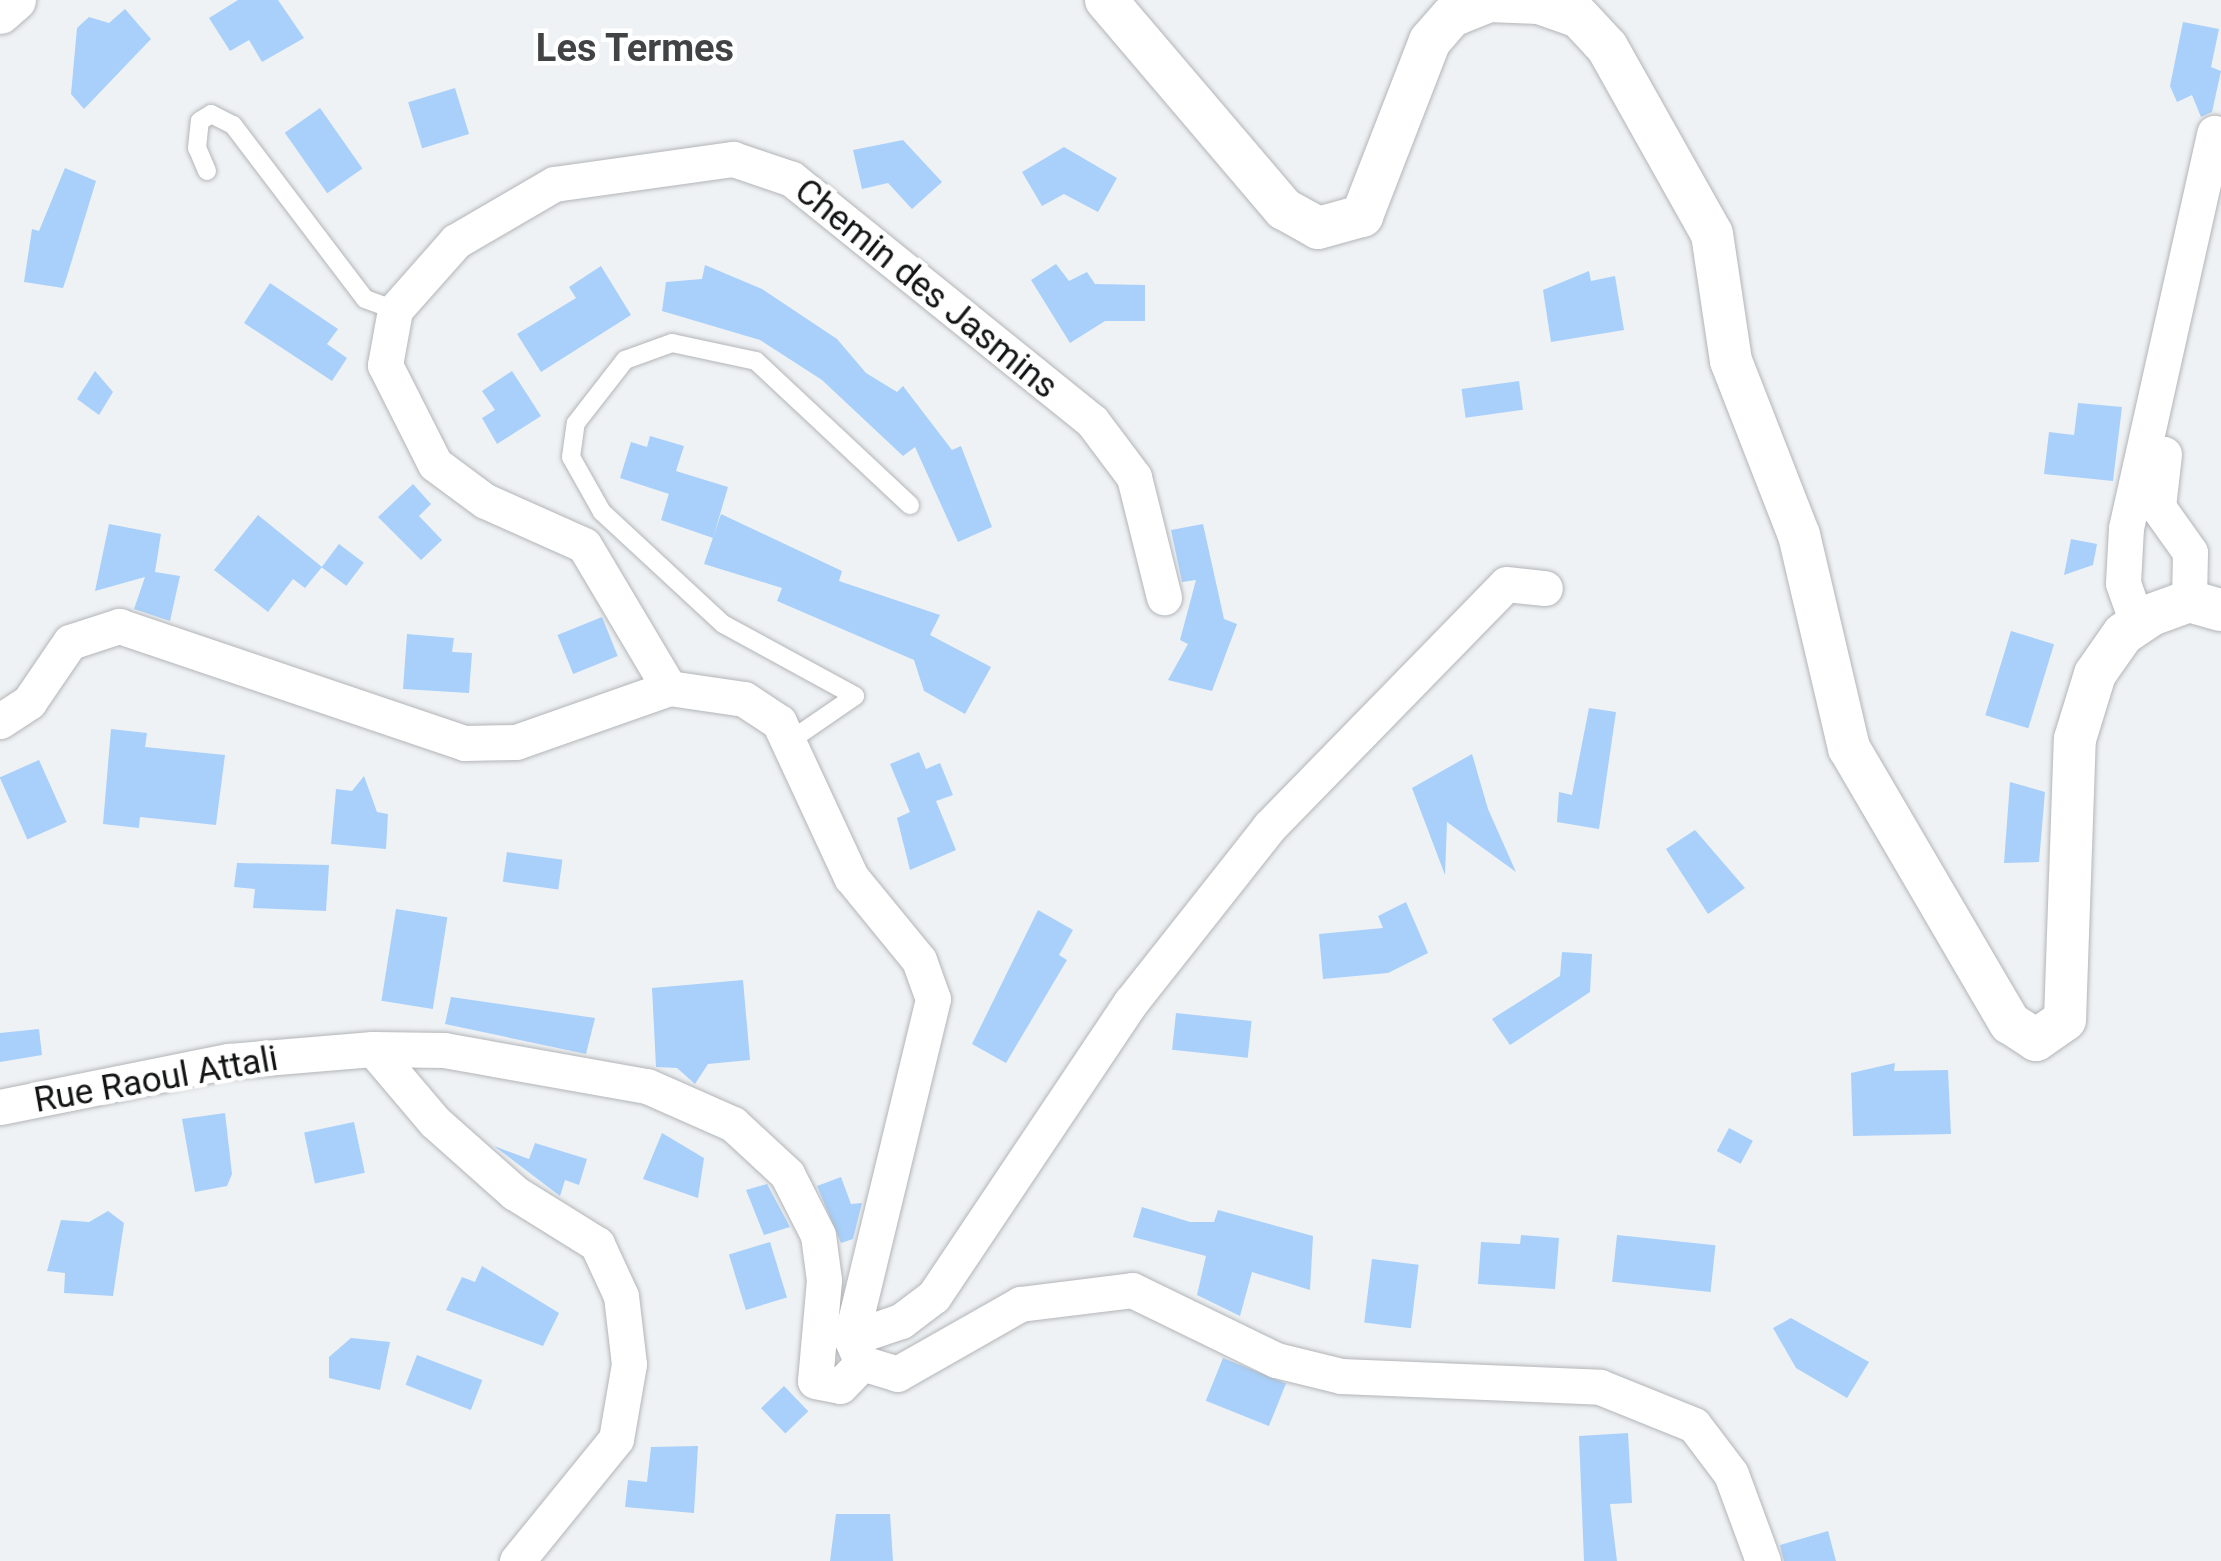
<!DOCTYPE html>
<style>
body{margin:0}
#map{position:relative;width:2221px;height:1561px;overflow:hidden;background:#eff2f4;font-family:Roboto,sans-serif}
div>[style]{position:absolute}
[style*='--x']{left:calc(var(--x)*1px);top:calc(var(--y)*1px);width:calc(var(--w)*1px);rotate:calc(var(--a)*1deg)}
.building>*{inset:0;background:#a8d0fa;transform-origin:0 0}
.roads{filter:drop-shadow(0 0 2px #b3b5b8) drop-shadow(0 0 2px #b3b5b8)}
.service>*{height:18px;margin:-9px;padding:0 9px;transform-origin:9px;border-radius:9px;background:#fff}
.minor>*{height:35px;margin:-17.5px;padding:0 17.5px;transform-origin:17.5px;border-radius:17.5px;background:#fff}
.tertiary>*{height:42px;margin:-21px;padding:0 21px;transform-origin:21px;border-radius:21px;background:#fff}
span{translate:-50% -50%;white-space:nowrap;text-align:center;line-height:1.15;-webkit-text-stroke:9px #fff;paint-order:stroke}
.street-label{font-size:35px;color:#131415}
.neighbourhood-label{font-size:38px;color:#414345;font-weight:700}
</style>
<div id="map">
<div class="building">
<div style="clip-path:polygon(238px 0,278px 0,304px 38px,262px 62px,249px 40px,230px 51px,209px 18px)"></div>
<div style="clip-path:polygon(125px 9px,151px 39px,84px 109px,71px 94px,77px 28px,89px 17px,109px 23px)"></div>
<div style="clip-path:polygon(2183px 22px,2219px 29px,2211px 67px,2221px 71px,2212px 112px,2201px 117px,2192px 95px,2177px 102px,2170px 86px)"></div>
<div style="left:455px;top:88px;width:48px;height:49px;rotate:73deg"></div>
<div style="left:320px;top:108px;width:74px;height:43px;rotate:55deg"></div>
<div style="clip-path:polygon(903px 140px,942px 182px,912px 209px,888px 183px,862px 189px,853px 150px)"></div>
<div style="clip-path:polygon(1064px 147px,1117px 178px,1098px 212px,1064px 194px,1042px 206px,1022px 172px)"></div>
<div style="clip-path:polygon(65px 168px,96px 181px,68px 273px,63px 288px,24px 282px,32px 229px,39px 231px)"></div>
<div style="clip-path:polygon(1056px 264px,1069px 281px,1087px 272px,1095px 284px,1145px 285px,1145px 321px,1105px 321px,1070px 343px,1031px 280px)"></div>
<div style="clip-path:polygon(705px 265px,762px 289px,837px 339px,866px 373px,897px 392px,903px 386px,952px 450px,961px 446px,992px 527px,958px 542px,915px 447px,903px 456px,822px 380px,760px 340px,662px 311px,666px 282px,702px 279px)"></div>
<div style="clip-path:polygon(601px 266px,631px 315px,541px 372px,517px 334px,576px 298px,569px 287px)"></div>
<div style="clip-path:polygon(1589px 271px,1591px 281px,1615px 276px,1624px 330px,1551px 342px,1543px 290px)"></div>
<div style="clip-path:polygon(270px 283px,338px 329px,327px 344px,347px 358px,332px 381px,244px 323px)"></div>
<div style="clip-path:polygon(95px 371px,113px 392px,99px 415px,77px 399px)"></div>
<div style="clip-path:polygon(512px 371px,541px 416px,497px 444px,482px 418px,495px 410px,482px 391px)"></div>
<div style="left:1519px;top:381px;width:29px;height:58px;rotate:82deg"></div>
<div style="clip-path:polygon(2078px 403px,2122px 407px,2113px 481px,2044px 474px,2049px 432px,2074px 435px)"></div>
<div style="clip-path:polygon(650px 436px,684px 446px,676px 471px,728px 487px,713px 538px,661px 520px,675px 473px,669px 494px,620px 478px,631px 442px,647px 447px)"></div>
<div style="clip-path:polygon(413px 484px,431px 504px,419px 516px,442px 540px,421px 560px,378px 517px)"></div>
<div style="clip-path:polygon(721px 514px,842px 571px,839px 581px,940px 615px,930px 635px,991px 667px,965px 714px,924px 691px,914px 660px,777px 601px,782px 588px,704px 564px)"></div>
<div style="clip-path:polygon(258px 515px,322px 567px,305px 588px,293px 579px,268px 612px,214px 570px)"></div>
<div style="clip-path:polygon(109px 524px,161px 534px,155px 572px,180px 576px,170px 621px,134px 609px,145px 577px,95px 591px)"></div>
<div style="clip-path:polygon(1203px 524px,1224px 619px,1237px 624px,1212px 691px,1168px 680px,1188px 644px,1180px 640px,1196px 580px,1182px 582px,1171px 530px)"></div>
<div style="clip-path:polygon(2071px 539px,2097px 544px,2093px 565px,2064px 575px)"></div>
<div style="left:339px;top:544px;width:31px;height:29px;rotate:37deg"></div>
<div style="left:602px;top:617px;width:42px;height:48px;rotate:68deg"></div>
<div style="left:2011px;top:631px;width:45px;height:88px;rotate:17deg"></div>
<div style="clip-path:polygon(407px 634px,454px 638px,452px 652px,472px 653px,469px 693px,403px 689px)"></div>
<div style="clip-path:polygon(1589px 708px,1616px 712px,1599px 829px,1557px 822px,1559px 792px,1572px 795px)"></div>
<div style="clip-path:polygon(111px 729px,147px 733px,145px 747px,225px 755px,216px 825px,140px 817px,139px 828px,103px 824px)"></div>
<div style="clip-path:polygon(919px 752px,926px 769px,940px 763px,953px 795px,936px 801px,956px 850px,910px 870px,897px 818px,910px 812px,890px 764px)"></div>
<div style="clip-path:polygon(1472px 754px,1488px 809px,1516px 872px,1447px 822px,1445px 875px,1412px 788px)"></div>
<div style="left:39px;top:760px;width:68px;height:43px;rotate:66deg"></div>
<div style="clip-path:polygon(364px 776px,377px 812px,388px 814px,386px 849px,331px 844px,336px 789px,352px 791px)"></div>
<div style="clip-path:polygon(2010px 782px,2045px 792px,2039px 862px,2004px 863px)"></div>
<div style="clip-path:polygon(1695px 830px,1745px 888px,1708px 914px,1666px 849px)"></div>
<div style="left:507px;top:852px;width:56px;height:30px;rotate:8deg"></div>
<div style="clip-path:polygon(237px 863px,329px 865px,326px 911px,253px 908px,255px 889px,234px 887px)"></div>
<div style="clip-path:polygon(1406px 902px,1428px 953px,1388px 973px,1323px 979px,1319px 934px,1383px 928px,1378px 916px)"></div>
<div style="left:396px;top:909px;width:52px;height:93px;rotate:9deg"></div>
<div style="clip-path:polygon(1038px 910px,1073px 930px,1059px 955px,1067px 960px,1006px 1063px,972px 1044px)"></div>
<div style="clip-path:polygon(1562px 952px,1592px 954px,1590px 992px,1510px 1045px,1492px 1019px,1560px 976px)"></div>
<div style="clip-path:polygon(743px 980px,750px 1060px,708px 1064px,695px 1084px,677px 1068px,656px 1067px,652px 988px)"></div>
<div style="clip-path:polygon(451px 997px,595px 1018px,586px 1054px,445px 1024px)"></div>
<div style="left:1176px;top:1013px;width:76px;height:37px;rotate:6deg"></div>
<div style="clip-path:polygon(39px 1029px,42px 1055px,0 1062px,0 1033px)"></div>
<div style="clip-path:polygon(1895px 1063px,1894px 1071px,1948px 1070px,1951px 1134px,1853px 1136px,1851px 1073px)"></div>
<div style="clip-path:polygon(225px 1113px,232px 1174px,227px 1186px,195px 1192px,182px 1119px)"></div>
<div style="left:354px;top:1122px;width:52px;height:51px;rotate:78deg"></div>
<div style="left:1729px;top:1128px;width:27px;height:26px;rotate:28deg"></div>
<div style="clip-path:polygon(662px 1133px,704px 1158px,698px 1198px,643px 1179px)"></div>
<div style="clip-path:polygon(535px 1143px,587px 1159px,579px 1185px,565px 1180px,560px 1196px,494px 1146px,529px 1159px)"></div>
<div style="clip-path:polygon(841px 1177px,851px 1204px,862px 1203px,853px 1239px,841px 1243px,817px 1186px)"></div>
<div style="clip-path:polygon(767px 1184px,790px 1227px,764px 1235px,746px 1190px)"></div>
<div style="clip-path:polygon(1142px 1207px,1190px 1222px,1214px 1222px,1218px 1210px,1313px 1236px,1310px 1290px,1252px 1272px,1240px 1316px,1197px 1295px,1206px 1256px,1133px 1237px)"></div>
<div style="clip-path:polygon(108px 1211px,124px 1223px,113px 1296px,64px 1293px,65px 1273px,47px 1271px,61px 1220px,89px 1222px)"></div>
<div style="clip-path:polygon(1521px 1235px,1559px 1238px,1555px 1289px,1478px 1284px,1481px 1242px,1520px 1244px)"></div>
<div style="left:1617px;top:1235px;width:99px;height:47px;rotate:6deg"></div>
<div style="left:770px;top:1242px;width:58px;height:43px;rotate:73deg"></div>
<div style="left:1372px;top:1259px;width:47px;height:64px;rotate:7deg"></div>
<div style="clip-path:polygon(482px 1266px,559px 1313px,543px 1346px,446px 1310px,462px 1277px,475px 1282px)"></div>
<div style="clip-path:polygon(1791px 1318px,1869px 1362px,1847px 1398px,1796px 1368px,1773px 1328px)"></div>
<div style="clip-path:polygon(351px 1338px,390px 1342px,380px 1390px,329px 1378px,329px 1357px)"></div>
<div style="left:417px;top:1355px;width:70px;height:32px;rotate:21deg"></div>
<div style="left:1223px;top:1358px;width:68px;height:46px;rotate:22deg"></div>
<div style="left:784px;top:1386px;width:35px;height:32px;rotate:46deg"></div>
<div style="clip-path:polygon(1628px 1433px,1632px 1503px,1610px 1504px,1617px 1561px,1584px 1561px,1579px 1436px)"></div>
<div style="clip-path:polygon(698px 1446px,694px 1513px,625px 1507px,628px 1480px,647px 1482px,651px 1447px)"></div>
<div style="clip-path:polygon(836px 1514px,890px 1514px,893px 1561px,830px 1561px)"></div>
<div style="clip-path:polygon(1828px 1531px,1836px 1561px,1784px 1561px,1780px 1545px)"></div>
</div>
<div class="roads">
<div class="service">
<div style="--x:207;--y:171;--w:25;--a:-113"></div>
<div style="--x:197;--y:148;--w:27;--a:-84"></div>
<div style="--x:200;--y:121;--w:13;--a:-32"></div>
<div style="--x:211;--y:114;--w:25;--a:27"></div>
<div style="--x:233;--y:125;--w:218;--a:52.8"></div>
<div style="--x:365;--y:299;--w:32;--a:20"></div>
<div style="--x:794;--y:738;--w:74;--a:-34.5"></div>
<div style="--x:855;--y:696;--w:150;--a:-151.4"></div>
<div style="--x:723;--y:624;--w:165;--a:-137.2"></div>
<div style="--x:602;--y:512;--w:63;--a:-119.4"></div>
<div style="--x:571;--y:457;--w:34;--a:-82"></div>
<div style="--x:576;--y:423;--w:80;--a:-52.1"></div>
<div style="--x:625;--y:360;--w:50;--a:-19.9"></div>
<div style="--x:672;--y:343;--w:86;--a:12.1"></div>
<div style="--x:756;--y:361;--w:211;--a:43.1"></div>
</div>
<div class="minor">
<div style="--x:2164;--y:454;--w:53;--a:96.5"></div>
<div style="--x:2158;--y:507;--w:55;--a:54.6"></div>
<div style="--x:2190;--y:552;--w:49;--a:91.2"></div>
<div style="--x:2137;--y:623;--w:42;--a:-109.3"></div>
<div style="--x:2123;--y:583;--w:55;--a:-86.9"></div>
<div style="--x:2126;--y:528;--w:405;--a:-77.4"></div>
<div style="--x:669;--y:688;--w:166;--a:-120.7"></div>
<div style="--x:584;--y:545;--w:108;--a:-156"></div>
<div style="--x:485;--y:501;--w:62;--a:-143.5"></div>
<div style="--x:435;--y:464;--w:111;--a:-116.8"></div>
<div style="--x:385;--y:365;--w:56;--a:-79.7"></div>
<div style="--x:395;--y:310;--w:92;--a:-48.5"></div>
<div style="--x:456;--y:241;--w:113;--a:-30.2"></div>
<div style="--x:554;--y:184;--w:181;--a:-8"></div>
<div style="--x:733;--y:159;--w:62;--a:18.7"></div>
<div style="--x:792;--y:179;--w:385;--a:38.9"></div>
<div style="--x:1092;--y:421;--w:70;--a:53.1"></div>
<div style="--x:1134;--y:477;--w:124;--a:76"></div>
<div style="--x:0;--y:721;--w:35;--a:-33"></div>
<div style="--x:29;--y:702;--w:73;--a:-55.7"></div>
<div style="--x:70;--y:642;--w:52;--a:-18.1"></div>
<div style="--x:119;--y:626;--w:364;--a:18.7"></div>
<div style="--x:464;--y:743;--w:52;--a:-1.1"></div>
<div style="--x:516;--y:742;--w:162;--a:-19.4"></div>
<div style="--x:669;--y:688;--w:76;--a:8.3"></div>
<div style="--x:744;--y:699;--w:42;--a:33.3"></div>
<div style="--x:779;--y:722;--w:171;--a:65.1"></div>
<div style="--x:851;--y:877;--w:107;--a:50.7"></div>
<div style="--x:919;--y:960;--w:41;--a:70.3"></div>
<div style="--x:933;--y:999;--w:349;--a:103.6"></div>
<div style="--x:851;--y:1338;--w:27;--a:66"></div>
<div style="--x:373;--y:1049;--w:96;--a:49.7"></div>
<div style="--x:435;--y:1122;--w:107;--a:41.6"></div>
<div style="--x:515;--y:1193;--w:97;--a:31.9"></div>
<div style="--x:597;--y:1244;--w:57;--a:65.2"></div>
<div style="--x:621;--y:1296;--w:68;--a:83.3"></div>
<div style="--x:629;--y:1364;--w:76;--a:99.8"></div>
<div style="--x:616;--y:1439;--w:157;--a:129.1"></div>
<div style="--x:0;--y:1107;--w:234;--a:-11.4"></div>
<div style="--x:229;--y:1061;--w:144;--a:-4.8"></div>
<div style="--x:373;--y:1049;--w:71;--a:0.8"></div>
<div style="--x:444;--y:1050;--w:206;--a:10.1"></div>
<div style="--x:647;--y:1086;--w:94;--a:23.8"></div>
<div style="--x:733;--y:1124;--w:74;--a:42.8"></div>
<div style="--x:787;--y:1174;--w:68;--a:63.1"></div>
<div style="--x:818;--y:1235;--w:45;--a:82.4"></div>
<div style="--x:824;--y:1280;--w:101;--a:95.1"></div>
<div style="--x:815;--y:1381;--w:25;--a:11"></div>
<div style="--x:840;--y:1386;--w:32;--a:-46"></div>
<div style="--x:851;--y:1338;--w:53;--a:-18.8"></div>
<div style="--x:901;--y:1321;--w:41;--a:-37.1"></div>
<div style="--x:934;--y:1296;--w:354;--a:-56.2"></div>
<div style="--x:1131;--y:1002;--w:223;--a:-51.7"></div>
<div style="--x:1269;--y:827;--w:339;--a:-45.7"></div>
<div style="--x:1506;--y:584;--w:39;--a:6"></div>
<div style="--x:862;--y:1363;--w:37;--a:17"></div>
<div style="--x:897;--y:1374;--w:142;--a:-29.6"></div>
<div style="--x:1020;--y:1304;--w:113;--a:-7.1"></div>
<div style="--x:1132;--y:1290;--w:160;--a:25.9"></div>
<div style="--x:1276;--y:1360;--w:67;--a:13.8"></div>
<div style="--x:1341;--y:1376;--w:259;--a:2.4"></div>
<div style="--x:1600;--y:1387;--w:101;--a:22"></div>
<div style="--x:1694;--y:1425;--w:61;--a:52.9"></div>
<div style="--x:1731;--y:1474;--w:93;--a:69.8"></div>
</div>
<div class="tertiary">
<div style="--x:1106;--y:0;--w:275;--a:49.6"></div>
<div style="--x:1284;--y:209;--w:39;--a:29"></div>
<div style="--x:1318;--y:228;--w:46;--a:-15.3"></div>
<div style="--x:1362;--y:216;--w:188;--a:-68.8"></div>
<div style="--x:1430;--y:41;--w:33;--a:-49"></div>
<div style="--x:1452;--y:16;--w:40;--a:-22"></div>
<div style="--x:1489;--y:1;--w:50;--a:2.3"></div>
<div style="--x:1539;--y:3;--w:42;--a:19.3"></div>
<div style="--x:1579;--y:17;--w:41;--a:47"></div>
<div style="--x:1607;--y:47;--w:214;--a:60.7"></div>
<div style="--x:1712;--y:234;--w:128;--a:81.5"></div>
<div style="--x:1731;--y:361;--w:187;--a:68.7"></div>
<div style="--x:1799;--y:535;--w:219;--a:76.8"></div>
<div style="--x:1849;--y:748;--w:319;--a:59.7"></div>
<div style="--x:2010;--y:1023;--w:31;--a:33"></div>
<div style="--x:2036;--y:1040;--w:35;--a:-35"></div>
<div style="--x:2065;--y:1020;--w:281;--a:-88"></div>
<div style="--x:2075;--y:739;--w:68;--a:-72.9"></div>
<div style="--x:2095;--y:674;--w:49;--a:-55"></div>
<div style="--x:2123;--y:634;--w:34;--a:-34"></div>
<div style="--x:2151;--y:615;--w:40;--a:-20.2"></div>
<div style="--x:2189;--y:601;--w:33;--a:16"></div>
<div style="--x:0;--y:13;--w:20;--a:-41"></div>
</div>
</div>
<div class="street-label">
<span style="left:926px;top:289px;rotate:39deg">Chemin des Jasmins</span>
<span style="left:156px;top:1080px;rotate:-10deg">Rue Raoul Attali</span>
</div>
<div class="neighbourhood-label">
<span style="left:635px;top:49px">Les Termes</span>
</div>
</div>
